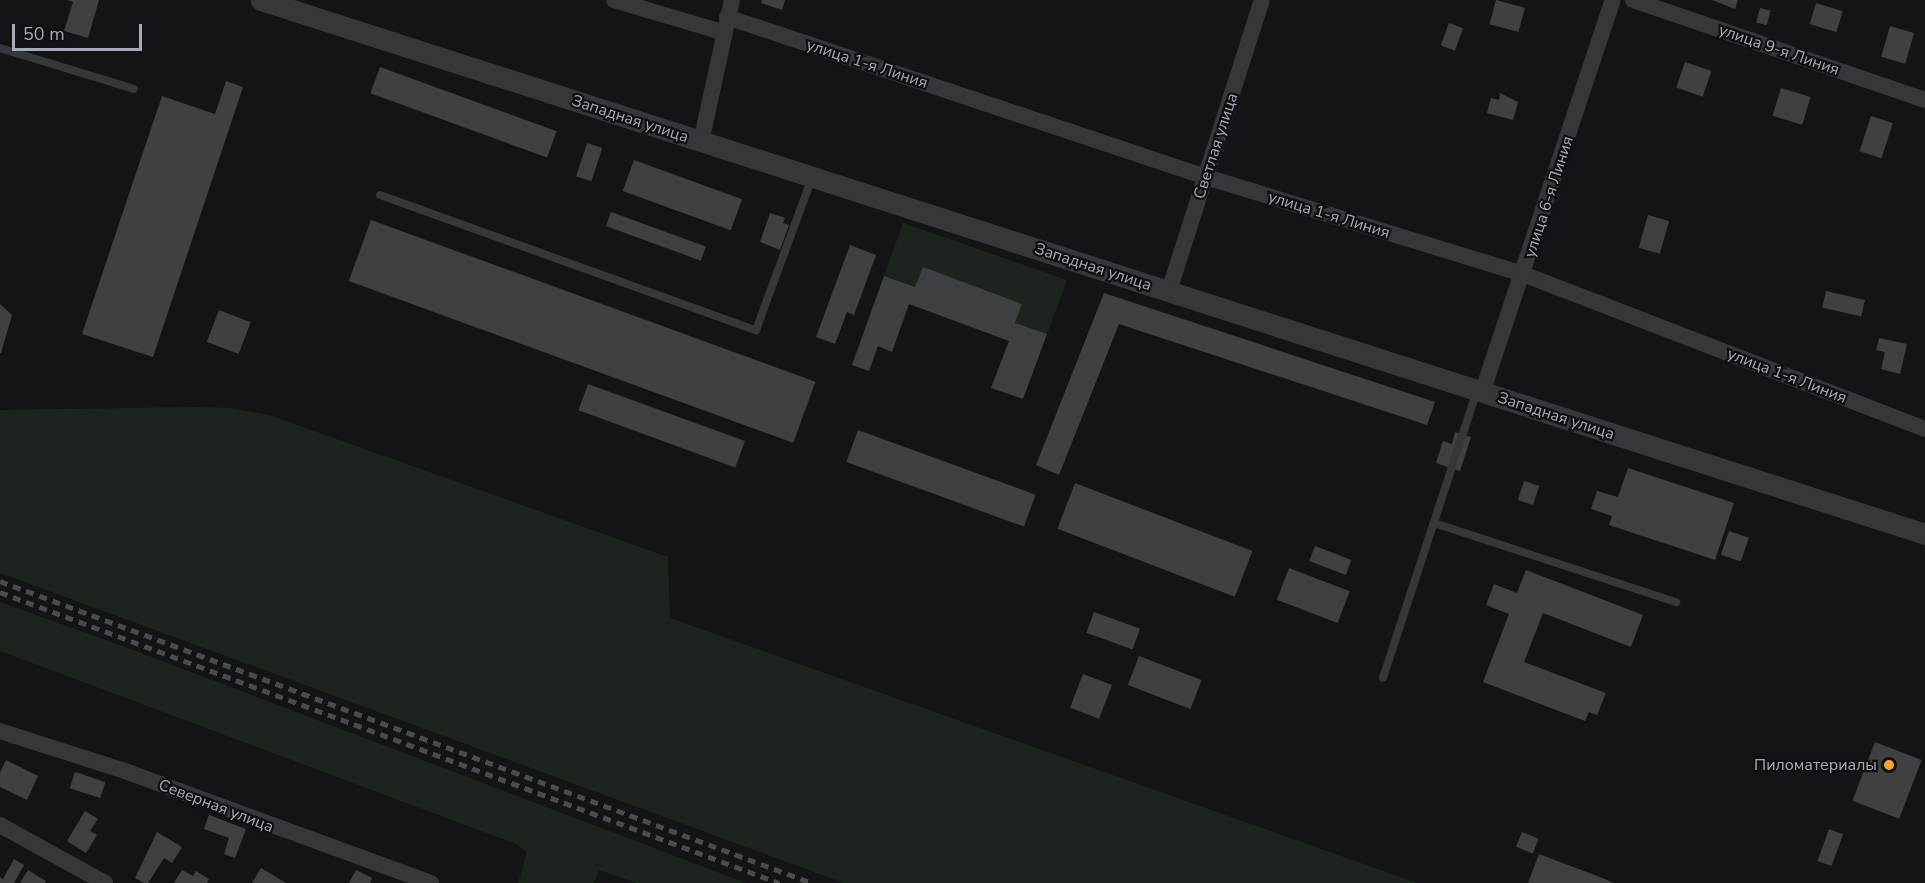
<!DOCTYPE html>
<meta charset="utf-8">
<style>
body{margin:0}
#map{position:relative;width:1925px;height:883px;overflow:hidden;background:#141416;font-family:"Nunito Sans",sans-serif}
div>[style]{position:absolute}
[style*='--x']{left:calc(var(--x)*1px);top:calc(var(--y)*1px);width:calc(var(--w)*1px);rotate:calc(var(--a)*1deg)}
.green>*{inset:0;background:#1c241d}
.building>*{inset:0;background:#3e4043;transform-origin:0 0}
.service>*{height:8px;margin:-4px;padding:0 4px;transform-origin:4px;border-radius:4px;background:#35373b}
.minor>*{height:16px;margin:-8px;padding:0 8px;transform-origin:8px;border-radius:8px;background:#35373b}
.tertiary>*{height:21px;margin:-10.5px;padding:0 10.5px;transform-origin:10.5px;border-radius:10.5px;background:#35373b}
.rail>*{height:4.5px;margin-top:-2.25px;transform-origin:0;background:repeating-linear-gradient(90deg,#484b50 0 8px,transparent 0 14px)}
.dots>*{width:16px;height:16px;translate:-50% -50%;box-sizing:border-box;border:3px solid #0f0f11;border-radius:50%}
span{translate:-50% -50%;white-space:nowrap;text-align:center;line-height:1.15;-webkit-text-stroke:4.5px #0f0f11;paint-order:stroke}
.street-label{font-size:16px;color:#a6acb7}
.poi-label{font-size:16px;color:#a6acb7}
.right{translate:-100% -50%;text-align:right}
.scale{position:absolute;left:12px;top:24px;width:130px;height:27px;box-sizing:border-box;border:3px solid #a6acb7;border-top:0;padding-left:8px;font-size:18px;line-height:21px;white-space:nowrap;color:#a6acb7;-webkit-text-stroke:4px #0f0f11;paint-order:stroke}
</style>
<div id="map">
<div class="green">
<div style="clip-path:polygon(903px 223px,1067px 280px,1047px 334px,1015px 323px,1022px 304px,923px 268px,915px 287px,884px 276px)"></div>
<div style="clip-path:polygon(195px 407px,229px 408px,269px 415px,668px 557px,670px 618px,1417px 883px,844px 883px,0 573px,0 410px)"></div>
<div style="clip-path:polygon(0 602px,133px 650px,746px 883px,637px 883px,599px 870px,594px 883px,518px 883px,527px 852px,516px 844px,0 651px)"></div>
</div>
<div class="building">
<div style="clip-path:polygon(67px 0,99px 0,88px 38px,64px 31px,73px 2px)"></div>
<div style="clip-path:polygon(762px 0,785px 0,782px 10px,761px 3px)"></div>
<div style="left:1496px;top:0;width:30px;height:25px;rotate:15deg"></div>
<div style="clip-path:polygon(1712px 0,1738px 0,1735px 9px)"></div>
<div style="left:1816px;top:3px;width:28px;height:22px;rotate:17deg"></div>
<div style="left:1760px;top:8px;width:11px;height:15px;rotate:15deg"></div>
<div style="left:1449px;top:23px;width:15px;height:24px;rotate:20deg"></div>
<div style="left:1890px;top:26px;width:25px;height:32px;rotate:16deg"></div>
<div style="left:1685px;top:62px;width:28px;height:27px;rotate:19deg"></div>
<div style="left:380px;top:67px;width:188px;height:28px;rotate:20deg"></div>
<div style="clip-path:polygon(226px 81px,243px 87px,153px 357px,82px 334px,162px 96px,215px 114px)"></div>
<div style="left:1781px;top:88px;width:31px;height:29px;rotate:17deg"></div>
<div style="clip-path:polygon(1500px 93px,1518px 102px,1513px 120px,1487px 113px,1491px 98px,1499px 100px)"></div>
<div style="left:1871px;top:116px;width:23px;height:37px;rotate:18deg"></div>
<div style="left:587px;top:143px;width:16px;height:35px;rotate:18deg"></div>
<div style="left:634px;top:160px;width:115px;height:33px;rotate:20deg"></div>
<div style="left:611px;top:212px;width:101px;height:15px;rotate:20deg"></div>
<div style="clip-path:polygon(770px 213px,785px 218px,783px 223px,789px 225px,780px 250px,760px 242px)"></div>
<div style="left:1648px;top:215px;width:22px;height:34px;rotate:16deg"></div>
<div style="left:371px;top:220px;width:473px;height:65px;rotate:20deg"></div>
<div style="clip-path:polygon(850px 245px,876px 255px,854px 315px,847px 312px,835px 344px,816px 337px)"></div>
<div style="clip-path:polygon(923px 267px,1022px 304px,1015px 323px,1047px 334px,1023px 399px,991px 388px,1009px 341px,909px 304px,892px 352px,878px 346px,869px 371px,852px 365px,884px 276px,915px 287px)"></div>
<div style="left:1826px;top:291px;width:40px;height:17px;rotate:13deg"></div>
<div style="clip-path:polygon(1104px 293px,1435px 402px,1427px 425px,1119px 324px,1059px 475px,1036px 465px)"></div>
<div style="clip-path:polygon(0 304px,12px 315px,1px 353px,0 353px)"></div>
<div style="left:219px;top:310px;width:34px;height:34px;rotate:21deg"></div>
<div style="clip-path:polygon(1879px 338px,1907px 344px,1900px 374px,1881px 369px,1885px 352px,1876px 350px)"></div>
<div style="left:588px;top:384px;width:167px;height:28px;rotate:20deg"></div>
<div style="left:858px;top:430px;width:189px;height:34px;rotate:20deg"></div>
<div style="clip-path:polygon(1455px 432px,1471px 437px,1460px 471px,1436px 463px,1443px 441px,1452px 444px)"></div>
<div style="clip-path:polygon(1628px 468px,1734px 503px,1715px 560px,1609px 525px,1612px 516px,1591px 509px,1597px 491px,1618px 497px)"></div>
<div style="left:1524px;top:481px;width:16px;height:20px;rotate:18deg"></div>
<div style="left:1075px;top:483px;width:190px;height:49px;rotate:21deg"></div>
<div style="left:1729px;top:531px;width:21px;height:25px;rotate:19deg"></div>
<div style="left:1315px;top:546px;width:39px;height:16px;rotate:21deg"></div>
<div style="left:1289px;top:568px;width:65px;height:34px;rotate:21deg"></div>
<div style="clip-path:polygon(1526px 570px,1643px 615px,1631px 647px,1543px 613px,1524px 662px,1606px 693px,1597px 715px,1589px 712px,1585px 721px,1483px 682px,1509px 614px,1486px 605px,1494px 584px,1517px 593px)"></div>
<div style="left:1094px;top:612px;width:49px;height:22px;rotate:20deg"></div>
<div style="left:1139px;top:656px;width:67px;height:31px;rotate:21deg"></div>
<div style="left:1083px;top:674px;width:31px;height:36px;rotate:21deg"></div>
<div style="left:1875px;top:742px;width:50px;height:63px;rotate:21deg"></div>
<div style="clip-path:polygon(6px 760px,38px 776px,27px 800px,0 787px,0 773px)"></div>
<div style="left:75px;top:772px;width:32px;height:17px;rotate:18deg"></div>
<div style="clip-path:polygon(85px 811px,98px 819px,90px 831px,97px 835px,86px 853px,67px 841px)"></div>
<div style="clip-path:polygon(209px 815px,246px 829px,235px 858px,224px 854px,229px 838px,204px 829px)"></div>
<div style="left:1829px;top:829px;width:15px;height:34px;rotate:20deg"></div>
<div style="clip-path:polygon(157px 832px,182px 847px,172px 863px,164px 858px,148px 883px,144px 883px,135px 878px)"></div>
<div style="left:1522px;top:832px;width:18px;height:16px;rotate:22deg"></div>
<div style="clip-path:polygon(1539px 854px,1605px 879px,1613px 883px,1528px 883px)"></div>
<div style="clip-path:polygon(14px 859px,24px 865px,14px 883px,0 883px,0 877px,3px 879px)"></div>
<div style="clip-path:polygon(261px 868px,286px 883px,252px 883px)"></div>
<div style="clip-path:polygon(28px 870px,46px 881px,45px 883px,20px 883px)"></div>
<div style="clip-path:polygon(182px 870px,193px 876px,196px 871px,209px 879px,207px 883px,174px 883px)"></div>
<div style="clip-path:polygon(356px 870px,372px 878px,370px 883px,349px 883px)"></div>
</div>
<div class="service">
<div style="--x:0;--y:48;--w:140;--a:17"></div>
<div style="--x:380;--y:195;--w:400;--a:19.8"></div>
<div style="--x:756;--y:330;--w:162;--a:-69.8"></div>
<div style="--x:1434;--y:523;--w:255;--a:18.1"></div>
<div style="--x:1383;--y:678;--w:302;--a:-71.9"></div>
</div>
<div class="minor">
<div style="--x:614;--y:0;--w:113;--a:16.5"></div>
<div style="--x:1633;--y:0;--w:309;--a:18.9"></div>
<div style="--x:727;--y:17;--w:505;--a:18.47"></div>
<div style="--x:1206;--y:177;--w:332;--a:17"></div>
<div style="--x:1523;--y:274;--w:431;--a:21.1"></div>
<div style="--x:701;--y:142;--w:145;--a:-77.7"></div>
<div style="--x:1169;--y:291;--w:305;--a:-72.3"></div>
<div style="--x:1482;--y:393;--w:414;--a:-71.6"></div>
<div style="--x:0;--y:731;--w:131;--a:17.7"></div>
<div style="--x:125;--y:771;--w:326;--a:20.1"></div>
<div style="--x:0;--y:825;--w:120;--a:28.9"></div>
</div>
<div class="tertiary">
<div style="--x:261;--y:0;--w:1748;--a:17.79"></div>
</div>
<div class="rail">
<div style="--x:0;--y:581;--w:866;--a:20.4"></div>
<div style="--x:0;--y:592;--w:832;--a:20.48"></div>
</div>
<div class="dots">
<div style="left:1889px;top:765px;background:#f3a72f"></div>
</div>
<div class="street-label">
<span style="left:1779px;top:50px;rotate:19deg">улица 9-я Линия</span>
<span style="left:867px;top:64px;rotate:18deg">улица 1-я Линия</span>
<span style="left:630px;top:119px;rotate:18deg">Западная улица</span>
<span style="left:1216px;top:146px;rotate:-72deg">Светлая улица</span>
<span style="left:1549px;top:197px;rotate:-72deg">улица 6-я Линия</span>
<span style="left:1329px;top:215px;rotate:17deg">улица 1-я Линия</span>
<span style="left:1093px;top:267px;rotate:18deg">Западная улица</span>
<span style="left:1787px;top:376px;rotate:21deg">улица 1-я Линия</span>
<span style="left:1556px;top:416px;rotate:18deg">Западная улица</span>
<span style="left:216px;top:806px;rotate:21deg">Северная улица</span>
</div>
<div class="poi-label">
<span class="right" style="left:1877px;top:765px">Пиломатериалы</span>
</div>
<div class="scale">50 m</div>
</div>
